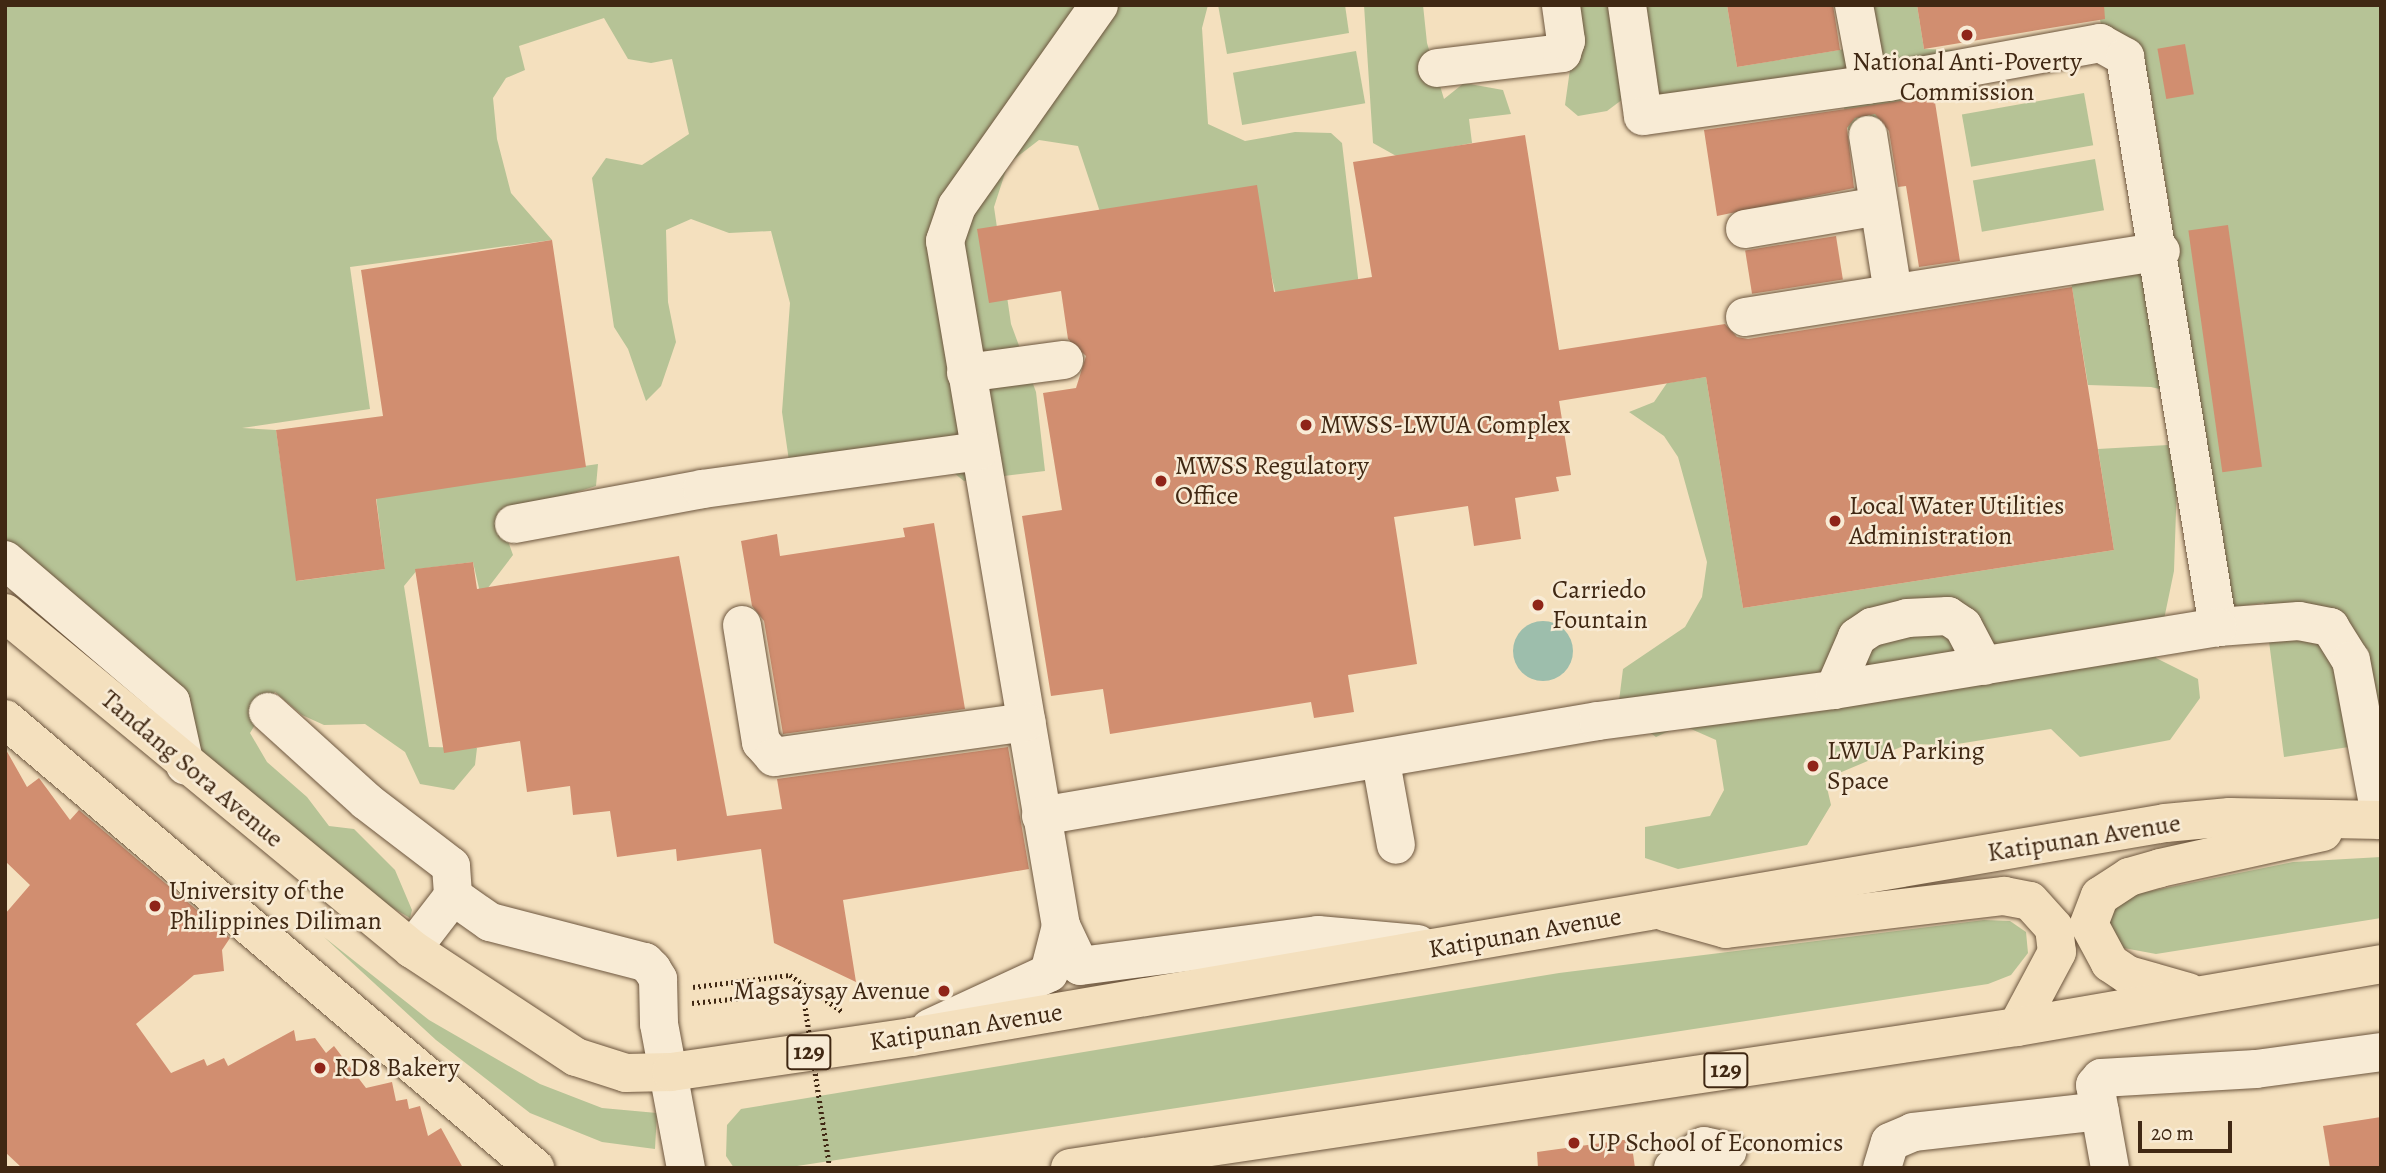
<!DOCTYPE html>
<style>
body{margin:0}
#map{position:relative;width:2386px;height:1173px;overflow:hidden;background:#f4e0be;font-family:Alegreya,serif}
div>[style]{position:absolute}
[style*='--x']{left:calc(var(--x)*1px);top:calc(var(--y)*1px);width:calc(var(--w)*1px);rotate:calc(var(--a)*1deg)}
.green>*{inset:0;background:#b6c396;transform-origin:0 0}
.water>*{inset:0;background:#9dbeac}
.round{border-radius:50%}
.building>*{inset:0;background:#d18e70;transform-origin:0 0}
.path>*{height:4.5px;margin-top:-2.25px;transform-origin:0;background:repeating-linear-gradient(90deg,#402813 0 2px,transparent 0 5.5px)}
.roads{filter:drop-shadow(0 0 2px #6d563e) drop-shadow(0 0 2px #6d563e)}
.minor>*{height:38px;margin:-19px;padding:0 19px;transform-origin:19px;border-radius:19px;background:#f8ebd5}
.major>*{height:38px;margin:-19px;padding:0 19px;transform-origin:19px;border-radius:19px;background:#f4e0be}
.path-bridge>*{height:4.5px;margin-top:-2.25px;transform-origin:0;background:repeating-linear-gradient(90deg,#402813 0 2px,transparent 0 5.5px)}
.dots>*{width:19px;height:19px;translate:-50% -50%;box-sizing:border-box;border:4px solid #f8ebd5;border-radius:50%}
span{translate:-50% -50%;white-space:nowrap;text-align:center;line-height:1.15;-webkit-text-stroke:5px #f8ebd5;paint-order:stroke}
.shield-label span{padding:2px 5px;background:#f8ebd5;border:2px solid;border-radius:5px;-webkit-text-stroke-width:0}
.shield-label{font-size:24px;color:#402813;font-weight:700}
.poi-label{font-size:26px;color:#402813}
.left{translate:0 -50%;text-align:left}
.right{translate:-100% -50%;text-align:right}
.street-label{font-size:26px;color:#402813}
.frame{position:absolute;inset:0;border:7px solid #402813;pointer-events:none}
.scale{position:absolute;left:2138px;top:1121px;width:94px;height:32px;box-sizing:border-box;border:4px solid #402813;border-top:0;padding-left:9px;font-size:21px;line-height:24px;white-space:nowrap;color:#402813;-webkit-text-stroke:5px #f8ebd5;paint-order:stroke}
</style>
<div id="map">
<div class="green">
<div style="clip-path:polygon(5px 5px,1208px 5px,1202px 28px,1208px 124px,1245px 141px,1295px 132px,1331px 133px,1342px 143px,1361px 303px,1281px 316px,1253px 198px,1102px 218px,1078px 146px,1039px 140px,1008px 164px,994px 207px,1011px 324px,1036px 392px,1045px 471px,964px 481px,949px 469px,793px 489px,782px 412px,790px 303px,771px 231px,729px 233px,691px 219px,666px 230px,668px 302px,676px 342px,661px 386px,646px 401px,628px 349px,614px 327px,592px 178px,606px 158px,642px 165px,689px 134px,672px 59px,651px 63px,628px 59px,604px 18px,519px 46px,525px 70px,506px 78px,493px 98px,497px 139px,511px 193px,552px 240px,350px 267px,370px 409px,242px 428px,276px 430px,297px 581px,385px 569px,376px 496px,598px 464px,596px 486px,499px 516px,513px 555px,481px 597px,473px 562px,418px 569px,404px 586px,429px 747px,477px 748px,475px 765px,454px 790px,420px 784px,405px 752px,365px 724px,324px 725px,302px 715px,275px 692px,250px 733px,267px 762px,307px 797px,329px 826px,354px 829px,395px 870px,412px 910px,410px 918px,345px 880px,5px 580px)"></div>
<div style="clip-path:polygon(1218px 5px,1345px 5px,1349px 33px,1227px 54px)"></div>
<div style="clip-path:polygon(1364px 5px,1423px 5px,1427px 43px,1444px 99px,1464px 83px,1503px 90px,1511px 114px,1469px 119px,1472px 143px,1398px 157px,1373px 143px)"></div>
<div style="clip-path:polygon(1579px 5px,1727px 5px,1737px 67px,1845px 49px,1838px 5px,1917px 5px,1924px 49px,1956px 50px,1948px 87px,1882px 124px,1848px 130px,1842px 97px,1696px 121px,1631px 93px,1607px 111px,1578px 116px,1565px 105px)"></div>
<div style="clip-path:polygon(2097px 5px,2381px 5px,2381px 742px,2284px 757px,2264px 603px,2233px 607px,2198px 398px,2151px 387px,2088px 385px,2069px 269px,2172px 224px,2148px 77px,2113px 83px)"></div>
<div style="left:1356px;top:51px;width:53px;height:125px;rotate:80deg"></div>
<div style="left:2084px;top:93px;width:53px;height:124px;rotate:80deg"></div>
<div style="left:2095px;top:159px;width:52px;height:124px;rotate:80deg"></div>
<div style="clip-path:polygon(1706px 377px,1743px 608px,2114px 550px,2098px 449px,2168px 445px,2177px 482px,2174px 571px,2156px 658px,2198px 679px,2200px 698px,2170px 740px,2080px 757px,2051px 729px,1951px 745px,1908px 744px,1825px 779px,1831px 805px,1807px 845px,1678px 869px,1645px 858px,1645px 827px,1710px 816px,1724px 790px,1716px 740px,1682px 725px,1656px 737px,1618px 709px,1623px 669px,1685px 627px,1702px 597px,1707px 562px,1678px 457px,1664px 436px,1629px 412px,1654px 402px,1667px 383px)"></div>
<div style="clip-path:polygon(2381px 857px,2381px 918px,2156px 954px,2113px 946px,2101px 929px,2111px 908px,2136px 894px,2293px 862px)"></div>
<div style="clip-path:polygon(1984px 920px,2010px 921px,2026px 932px,2028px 953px,2011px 975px,1988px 984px,784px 1168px,734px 1168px,726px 1156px,727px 1125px,741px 1109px,1559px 973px)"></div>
<div style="clip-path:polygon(324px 937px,429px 1020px,540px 1084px,602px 1108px,657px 1113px,655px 1149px,602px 1142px,530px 1113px,436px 1040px)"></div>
</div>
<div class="water">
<div class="round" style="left:1513px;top:621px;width:60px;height:60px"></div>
</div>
<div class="building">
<div style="clip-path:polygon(1727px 5px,1833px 5px,1840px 50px,1737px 67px)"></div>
<div style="clip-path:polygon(1917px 5px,2104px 5px,2105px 19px,1924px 49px)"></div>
<div style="left:2185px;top:44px;width:51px;height:28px;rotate:80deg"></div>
<div style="clip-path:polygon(1934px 96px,1960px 261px,1919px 267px,1906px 186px,1898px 187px,1889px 131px,1875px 114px,1855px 118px,1847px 128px,1854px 188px,1717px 216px,1704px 130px)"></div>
<div style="clip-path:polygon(1525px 135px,1559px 350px,1725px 324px,1737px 337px,1748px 339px,2072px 287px,2114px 550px,1743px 608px,1706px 377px,1559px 401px,1571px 475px,1556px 477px,1559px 491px,1515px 498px,1521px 539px,1474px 546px,1468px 506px,1394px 517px,1417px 664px,1348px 675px,1354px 712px,1314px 718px,1311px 702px,1110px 734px,1103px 689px,1051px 696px,1022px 516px,1062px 510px,1043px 393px,1076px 388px,1086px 356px,1068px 339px,1061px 291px,989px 303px,977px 229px,1257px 185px,1274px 292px,1372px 277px,1353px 162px)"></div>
<div style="left:2228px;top:225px;width:244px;height:40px;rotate:82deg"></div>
<div style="left:1836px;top:236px;width:44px;height:92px;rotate:81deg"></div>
<div style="clip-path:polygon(552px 240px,586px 467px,376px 499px,385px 569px,296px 581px,276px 430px,383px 416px,361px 270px)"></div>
<div style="clip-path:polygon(934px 523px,965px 709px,783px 734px,764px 621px,752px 606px,741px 541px,777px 534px,780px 556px,905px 537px,903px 528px)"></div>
<div style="clip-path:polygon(679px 556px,727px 816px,782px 809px,777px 779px,1008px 747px,1029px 869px,843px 900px,856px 982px,774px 943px,761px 849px,677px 861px,676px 849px,617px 857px,610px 811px,573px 815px,570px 786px,527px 792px,520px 741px,444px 753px,415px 569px,473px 562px,477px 589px)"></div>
<div style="clip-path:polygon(5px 748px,27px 787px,39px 778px,70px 820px,79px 810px,230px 938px,222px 950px,224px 971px,194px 975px,136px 1024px,171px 1073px,204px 1059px,207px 1066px,224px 1058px,228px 1066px,294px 1030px,296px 1041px,315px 1038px,326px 1053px,334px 1046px,366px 1088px,392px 1082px,396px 1101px,407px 1099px,409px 1109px,420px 1106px,428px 1136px,441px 1128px,463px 1168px,22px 1168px,5px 1152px,5px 914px,30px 885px,5px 861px)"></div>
<div style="clip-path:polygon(2381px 1117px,2381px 1168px,2330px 1168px,2323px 1126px)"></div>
<div style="clip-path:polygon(1631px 1139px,1635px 1168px,1538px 1168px,1537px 1152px)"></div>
</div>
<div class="path">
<div style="--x:693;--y:987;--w:98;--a:-7.1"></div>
<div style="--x:790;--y:975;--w:65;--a:34.9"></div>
<div style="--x:692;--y:1003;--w:112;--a:-5.7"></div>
</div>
<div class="roads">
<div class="minor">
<div style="--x:1099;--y:5;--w:246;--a:125.2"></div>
<div style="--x:957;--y:206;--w:37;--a:109"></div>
<div style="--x:945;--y:241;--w:695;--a:80.39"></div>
<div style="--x:1061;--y:926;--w:44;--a:64.6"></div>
<div style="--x:1080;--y:966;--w:240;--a:-7.4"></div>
<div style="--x:1318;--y:935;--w:100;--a:5.1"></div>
<div style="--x:1627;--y:5;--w:112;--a:81.8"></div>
<div style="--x:1643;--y:116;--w:247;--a:-7.9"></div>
<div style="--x:1888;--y:82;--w:216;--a:-10.4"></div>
<div style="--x:2100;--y:43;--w:29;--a:29"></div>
<div style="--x:2125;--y:57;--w:578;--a:80.73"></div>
<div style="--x:2218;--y:627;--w:81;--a:-4.2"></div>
<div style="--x:2299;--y:621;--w:32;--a:11"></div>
<div style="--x:2330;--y:627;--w:39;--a:58"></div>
<div style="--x:2351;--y:660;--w:163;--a:79.4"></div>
<div style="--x:1854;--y:5;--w:81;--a:79.4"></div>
<div style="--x:1437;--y:68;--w:126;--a:-6.8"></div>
<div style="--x:1562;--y:53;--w:13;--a:-72"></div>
<div style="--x:1566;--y:41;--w:36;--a:-98"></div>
<div style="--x:1868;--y:135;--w:160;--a:81"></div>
<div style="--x:1745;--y:229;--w:136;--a:-9.7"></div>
<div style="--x:1745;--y:317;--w:421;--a:-9"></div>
<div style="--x:966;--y:373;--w:99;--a:-7.6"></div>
<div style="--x:514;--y:524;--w:191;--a:-10.5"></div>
<div style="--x:702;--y:489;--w:279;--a:-7.8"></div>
<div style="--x:5;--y:560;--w:218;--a:40.5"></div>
<div style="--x:171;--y:702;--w:65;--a:77.5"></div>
<div style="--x:742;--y:625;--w:119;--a:80.8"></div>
<div style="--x:761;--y:742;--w:20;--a:49"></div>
<div style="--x:774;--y:757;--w:255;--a:-7.9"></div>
<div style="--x:1834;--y:690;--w:58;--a:-66.5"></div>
<div style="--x:1857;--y:637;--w:18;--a:-34"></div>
<div style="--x:1872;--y:627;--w:36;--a:-14"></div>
<div style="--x:1907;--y:618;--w:41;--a:-2.8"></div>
<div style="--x:1948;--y:616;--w:18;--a:34"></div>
<div style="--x:1963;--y:626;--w:45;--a:62.3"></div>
<div style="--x:268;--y:712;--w:132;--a:42.2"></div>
<div style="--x:366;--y:801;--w:107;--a:37.4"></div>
<div style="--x:451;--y:866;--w:30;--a:86"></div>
<div style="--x:453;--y:896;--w:67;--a:127.7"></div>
<div style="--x:1381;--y:762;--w:84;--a:79.8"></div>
<div style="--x:1041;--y:816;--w:565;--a:-9.68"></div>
<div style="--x:1598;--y:721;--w:238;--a:-7.5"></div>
<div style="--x:1834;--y:690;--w:389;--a:-9.3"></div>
<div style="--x:453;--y:896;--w:45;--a:35.1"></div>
<div style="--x:490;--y:922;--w:160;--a:14.5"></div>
<div style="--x:645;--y:962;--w:10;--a:45"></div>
<div style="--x:652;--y:969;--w:12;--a:59"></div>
<div style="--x:658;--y:979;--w:45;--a:88.7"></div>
<div style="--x:659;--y:1024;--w:147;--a:79.4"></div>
<div style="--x:930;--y:1028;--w:131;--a:-24.8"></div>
<div style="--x:1049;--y:973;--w:49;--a:-75.7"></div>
<div style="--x:1673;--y:1168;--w:38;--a:-35"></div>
<div style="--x:1704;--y:1146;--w:24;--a:12"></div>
<div style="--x:1882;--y:1168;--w:27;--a:-73"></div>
<div style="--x:1890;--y:1142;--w:25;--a:-23"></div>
<div style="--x:1913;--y:1132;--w:188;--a:-6.4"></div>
<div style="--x:2110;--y:1168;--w:84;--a:-100.2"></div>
<div style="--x:2095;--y:1085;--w:9;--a:-49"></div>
<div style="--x:2101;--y:1078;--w:155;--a:-3.3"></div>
<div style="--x:2256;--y:1069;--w:126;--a:-7.7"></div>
</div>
<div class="major">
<div style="--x:5;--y:613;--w:528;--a:39.54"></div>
<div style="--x:412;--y:949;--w:196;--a:33.4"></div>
<div style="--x:576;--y:1057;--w:52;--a:17.7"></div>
<div style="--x:626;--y:1073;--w:45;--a:-1.3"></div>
<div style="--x:671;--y:1072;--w:243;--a:-8.3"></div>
<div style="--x:911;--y:1037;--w:1272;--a:-9.68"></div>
<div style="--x:2165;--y:823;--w:65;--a:-5.3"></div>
<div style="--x:2230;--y:817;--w:151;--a:1.1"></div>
<div style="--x:5;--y:719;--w:695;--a:40.27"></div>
<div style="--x:1665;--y:912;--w:63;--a:15.6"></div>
<div style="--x:1726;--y:929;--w:280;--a:-6.8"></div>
<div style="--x:2004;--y:896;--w:26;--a:11"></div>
<div style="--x:2030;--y:901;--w:36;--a:48"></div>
<div style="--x:2054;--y:928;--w:24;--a:83"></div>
<div style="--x:2057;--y:952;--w:85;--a:118.1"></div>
<div style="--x:2188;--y:992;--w:62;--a:-164.2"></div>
<div style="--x:2128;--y:975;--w:22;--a:-146"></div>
<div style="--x:2110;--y:963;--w:44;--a:-118.3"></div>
<div style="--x:2089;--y:924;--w:30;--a:-69"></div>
<div style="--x:2100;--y:896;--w:35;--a:-33"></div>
<div style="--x:2129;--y:877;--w:32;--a:-16"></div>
<div style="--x:2160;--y:868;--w:167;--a:-12.5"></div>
<div style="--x:1070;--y:1168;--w:957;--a:-8.47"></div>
<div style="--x:2017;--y:1027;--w:369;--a:-9.8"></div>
</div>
</div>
<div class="path-bridge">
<div style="--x:803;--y:992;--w:178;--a:81.3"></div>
</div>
<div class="dots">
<div style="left:1967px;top:35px;background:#8f2418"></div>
<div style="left:1306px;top:425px;background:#8f2418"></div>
<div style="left:1161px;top:481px;background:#8f2418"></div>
<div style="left:1835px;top:521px;background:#8f2418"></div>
<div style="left:1538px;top:605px;background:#8f2418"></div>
<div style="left:1813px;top:766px;background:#8f2418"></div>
<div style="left:155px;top:906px;background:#8f2418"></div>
<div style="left:944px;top:991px;background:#8f2418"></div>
<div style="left:320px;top:1068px;background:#8f2418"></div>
<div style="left:1574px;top:1143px;background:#8f2418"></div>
</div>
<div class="shield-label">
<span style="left:809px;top:1052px">129</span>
<span style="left:1726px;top:1070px">129</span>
</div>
<div class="poi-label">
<span style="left:1967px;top:77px">National Anti-Poverty<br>Commission</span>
<span class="left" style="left:1320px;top:425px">MWSS-LWUA Complex</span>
<span class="left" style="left:1175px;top:481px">MWSS Regulatory<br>Office</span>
<span class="left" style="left:1849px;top:521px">Local Water Utilities<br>Administration</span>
<span class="left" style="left:1552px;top:605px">Carriedo<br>Fountain</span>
<span class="left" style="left:1827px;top:766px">LWUA Parking<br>Space</span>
<span class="left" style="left:169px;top:906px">University of the<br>Philippines Diliman</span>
<span class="right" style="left:930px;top:991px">Magsaysay Avenue</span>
<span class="left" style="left:334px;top:1068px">RD8 Bakery</span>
<span class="left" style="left:1588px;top:1143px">UP School of Economics</span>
</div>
<div class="street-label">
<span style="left:192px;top:769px;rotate:40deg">Tandang Sora Avenue</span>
<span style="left:2084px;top:838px;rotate:-9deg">Katipunan Avenue</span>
<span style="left:1525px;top:933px;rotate:-10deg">Katipunan Avenue</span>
<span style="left:966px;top:1027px;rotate:-9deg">Katipunan Avenue</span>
</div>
<div class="frame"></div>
<div class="scale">20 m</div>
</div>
